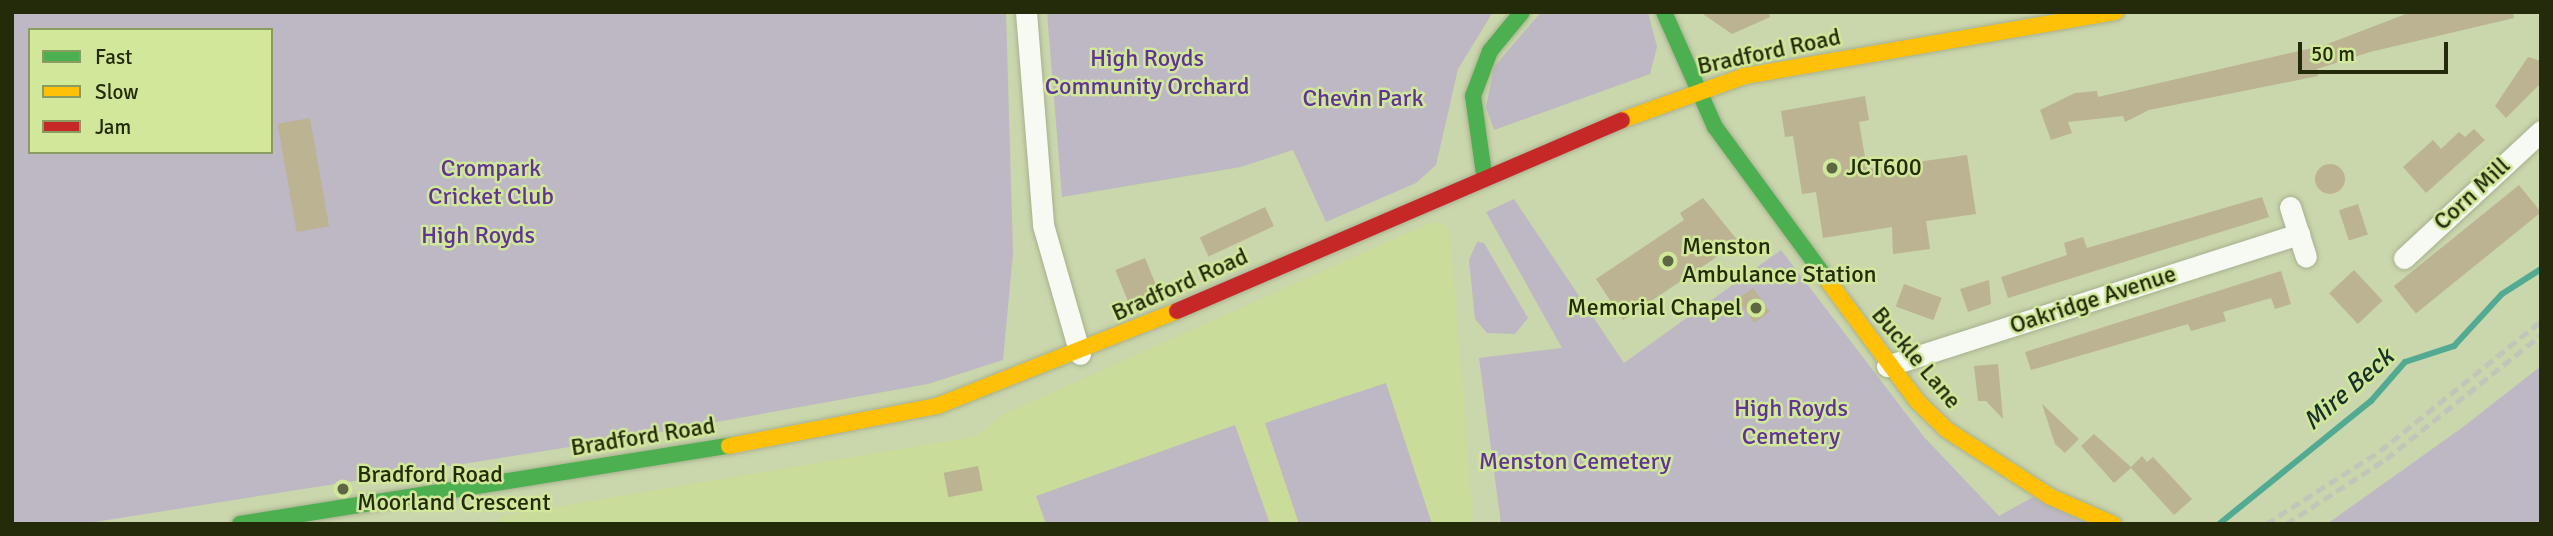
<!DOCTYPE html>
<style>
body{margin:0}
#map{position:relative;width:2553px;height:536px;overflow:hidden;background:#cad6ac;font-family:Signika,sans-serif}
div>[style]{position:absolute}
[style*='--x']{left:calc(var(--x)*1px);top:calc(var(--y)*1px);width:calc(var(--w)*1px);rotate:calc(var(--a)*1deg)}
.built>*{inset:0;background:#c9dc99}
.green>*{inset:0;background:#beb8c4}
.stream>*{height:6px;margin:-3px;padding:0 3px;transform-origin:3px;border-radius:3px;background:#52aa92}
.building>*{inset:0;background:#bcb392;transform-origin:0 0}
.round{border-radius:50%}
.roads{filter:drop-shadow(0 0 2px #a7b18f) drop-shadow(0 0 2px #a7b18f)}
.street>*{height:21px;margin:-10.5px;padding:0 10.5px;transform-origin:10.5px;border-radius:10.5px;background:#f7f9f3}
.fast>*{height:16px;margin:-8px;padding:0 8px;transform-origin:8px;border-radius:8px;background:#4caf50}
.slow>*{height:16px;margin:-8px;padding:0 8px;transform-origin:8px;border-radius:8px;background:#ffc107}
.jam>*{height:16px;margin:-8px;padding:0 8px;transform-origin:8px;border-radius:8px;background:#c62828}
.rail>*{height:5px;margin-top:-2.5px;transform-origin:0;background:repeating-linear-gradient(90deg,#c2c6b9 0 10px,transparent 0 15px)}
.dots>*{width:19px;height:19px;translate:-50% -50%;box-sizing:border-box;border:4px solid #d1e89a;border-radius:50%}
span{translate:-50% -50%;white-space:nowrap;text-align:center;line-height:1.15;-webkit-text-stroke:5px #d1e89a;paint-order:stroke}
.street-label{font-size:24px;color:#232b0b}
.park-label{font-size:24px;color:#613297}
.poi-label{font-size:24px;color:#232b0b}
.left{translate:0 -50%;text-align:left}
.right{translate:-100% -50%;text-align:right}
.water-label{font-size:26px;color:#18302c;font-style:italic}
.frame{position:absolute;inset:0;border:14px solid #232b0b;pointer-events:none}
.legend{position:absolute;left:28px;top:28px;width:245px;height:126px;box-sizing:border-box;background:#d1e89a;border:2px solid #8b9c61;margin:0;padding:9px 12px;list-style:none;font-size:21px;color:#232b0b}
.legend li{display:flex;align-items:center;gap:14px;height:35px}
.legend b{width:35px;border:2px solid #8b9c61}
.scale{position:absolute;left:2298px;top:42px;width:150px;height:32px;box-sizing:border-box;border:4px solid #232b0b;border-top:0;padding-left:9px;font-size:21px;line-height:24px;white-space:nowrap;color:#232b0b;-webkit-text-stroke:5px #d1e89a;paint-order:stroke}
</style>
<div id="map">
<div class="built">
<div style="clip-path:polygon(1430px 223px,1444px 223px,1450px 234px,1473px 524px,497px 524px,502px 516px,977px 436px,1002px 415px)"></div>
</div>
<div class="green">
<div style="clip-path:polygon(evenodd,12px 12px,1006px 12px,1013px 253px,1003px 360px,928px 384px,639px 436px,82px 524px,12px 524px,12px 12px,30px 30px,271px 30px,271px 152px,30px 152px,30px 30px)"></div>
<div style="clip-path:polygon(1047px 12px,1493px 12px,1458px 69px,1436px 165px,1416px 183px,1326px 222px,1293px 150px,1241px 167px,1062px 197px)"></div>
<div style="clip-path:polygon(1541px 12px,1648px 12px,1657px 47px,1650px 74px,1494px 130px,1486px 107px,1494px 67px)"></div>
<div style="clip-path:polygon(1514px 199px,1624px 363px,1781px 250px,1924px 437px,1999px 516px,2033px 497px,2090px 524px,1501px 524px,1479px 358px,1562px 348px,1486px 212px)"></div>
<div style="clip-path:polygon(1477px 242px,1484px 243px,1528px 318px,1515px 334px,1487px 333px,1475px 319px,1469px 260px)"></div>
<div style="clip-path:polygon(2541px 366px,2541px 524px,2327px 524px,2463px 427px)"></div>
<div style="clip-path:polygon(1386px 383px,1432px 524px,1299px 524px,1265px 423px)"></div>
<div style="clip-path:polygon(1235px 425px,1270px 524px,1046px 524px,1036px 496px)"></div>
</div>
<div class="stream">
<div style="--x:2219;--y:524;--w:196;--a:-39"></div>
<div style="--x:2371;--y:401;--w:52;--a:-48.9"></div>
<div style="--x:2405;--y:362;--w:52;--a:-18.1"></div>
<div style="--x:2454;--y:346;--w:71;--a:-47.3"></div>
<div style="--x:2502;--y:294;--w:46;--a:-32.7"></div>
</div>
<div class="building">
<div style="clip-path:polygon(1700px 12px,1769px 12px,1770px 17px,1732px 34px)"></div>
<div style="clip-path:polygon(2411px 12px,2513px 12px,2514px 18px,2370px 52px,2317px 69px,2318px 76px,2149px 110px,2125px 122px,2123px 116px,2068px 122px,2072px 133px,2051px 140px,2040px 110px,2075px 93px,2097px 91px,2098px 97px,2325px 45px)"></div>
<div style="clip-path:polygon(2528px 57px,2541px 61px,2541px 83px,2506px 118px,2495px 106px)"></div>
<div style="clip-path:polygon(1865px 96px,1869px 120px,1859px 122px,1867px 169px,1967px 155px,1976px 214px,1926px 221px,1930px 249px,1893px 254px,1892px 227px,1823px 238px,1816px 192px,1802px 194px,1793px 136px,1785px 137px,1781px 111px)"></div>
<div style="left:310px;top:118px;width:110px;height:33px;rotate:80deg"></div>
<div style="clip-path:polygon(2474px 129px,2485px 140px,2426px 193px,2403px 167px,2433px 140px,2441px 149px,2459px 132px,2465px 137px)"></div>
<div class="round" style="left:2315px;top:164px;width:30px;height:30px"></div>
<div style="left:2519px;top:185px;width:35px;height:161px;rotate:51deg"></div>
<div style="clip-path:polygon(2262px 197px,2269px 217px,2008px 298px,2001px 277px,2067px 255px,2064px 243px,2083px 237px,2087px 248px)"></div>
<div style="clip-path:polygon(1703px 198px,1739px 242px,1623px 320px,1596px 279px,1684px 220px,1680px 213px)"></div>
<div style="left:2358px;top:204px;width:32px;height:20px;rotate:72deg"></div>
<div style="left:1265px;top:207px;width:21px;height:72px;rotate:65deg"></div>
<div style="left:1145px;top:258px;width:38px;height:32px;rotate:68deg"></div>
<div style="left:2354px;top:270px;width:42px;height:34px;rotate:47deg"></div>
<div style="clip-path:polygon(2281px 271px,2291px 304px,2275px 309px,2271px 298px,2223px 312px,2226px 321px,2191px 331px,2188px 324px,2031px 370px,2025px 352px)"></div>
<div style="clip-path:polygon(1989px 280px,1991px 304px,1968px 312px,1960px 289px)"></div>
<div style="left:1904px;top:284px;width:40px;height:24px;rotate:20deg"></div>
<div style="left:1753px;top:288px;width:29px;height:19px;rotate:55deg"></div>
<div style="clip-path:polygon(1998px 364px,2003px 419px,1986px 401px,1978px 401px,1974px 366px)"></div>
<div style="clip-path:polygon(2042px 404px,2079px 439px,2065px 453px,2055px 444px)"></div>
<div style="clip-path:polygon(2094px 434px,2131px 467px,2142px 456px,2147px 462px,2153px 457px,2192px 499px,2174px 515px,2131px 468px,2114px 483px,2081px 446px)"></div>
<div style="left:978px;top:466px;width:25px;height:35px;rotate:79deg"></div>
</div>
<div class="roads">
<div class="street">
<div style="--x:1026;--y:12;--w:214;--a:85.4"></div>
<div style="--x:1043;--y:225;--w:134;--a:74"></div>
<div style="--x:2290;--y:207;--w:52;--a:72.3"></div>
<div style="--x:2404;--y:258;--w:187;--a:-42.8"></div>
<div style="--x:1887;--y:366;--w:433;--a:-17.8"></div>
</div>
<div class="fast">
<div style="--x:1664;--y:12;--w:126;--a:66.1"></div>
<div style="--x:1715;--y:127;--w:191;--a:53.7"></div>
<div style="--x:1484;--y:174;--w:79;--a:-98"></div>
<div style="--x:1473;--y:96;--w:48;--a:-69.3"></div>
<div style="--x:1490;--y:51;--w:50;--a:-50.6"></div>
<div style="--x:240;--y:524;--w:495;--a:-9.1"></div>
</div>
<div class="slow">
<div style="--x:1622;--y:120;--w:131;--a:-19.7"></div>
<div style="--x:1745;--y:76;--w:376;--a:-9.8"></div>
<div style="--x:1828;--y:281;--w:149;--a:53.4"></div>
<div style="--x:1917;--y:401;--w:42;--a:44"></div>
<div style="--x:1947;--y:430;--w:124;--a:32.8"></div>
<div style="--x:2051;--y:497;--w:68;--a:23.5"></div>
<div style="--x:729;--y:446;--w:212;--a:-10.9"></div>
<div style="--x:937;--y:406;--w:258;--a:-21.6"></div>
</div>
<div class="jam">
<div style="--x:1177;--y:311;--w:484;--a:-23.2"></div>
</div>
</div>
<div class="rail">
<div style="--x:2266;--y:524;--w:135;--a:-32.6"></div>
<div style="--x:2380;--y:451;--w:207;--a:-38.9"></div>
<div style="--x:2286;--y:524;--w:119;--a:-33"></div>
<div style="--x:2386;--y:459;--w:198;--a:-38.7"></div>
</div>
<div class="dots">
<div style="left:1832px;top:168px;background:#5d6743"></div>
<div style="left:1668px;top:261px;background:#5d6743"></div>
<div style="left:1756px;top:308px;background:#5d6743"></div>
<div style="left:343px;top:489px;background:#5d6743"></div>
</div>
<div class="street-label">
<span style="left:1769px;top:52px;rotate:-12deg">Bradford Road</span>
<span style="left:2472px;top:194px;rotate:-43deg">Corn Mill</span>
<span style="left:1180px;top:285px;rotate:-24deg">Bradford Road</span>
<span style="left:2093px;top:300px;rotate:-18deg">Oakridge Avenue</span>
<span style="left:1916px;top:358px;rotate:50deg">Buckle Lane</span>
<span style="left:643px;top:437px;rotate:-9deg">Bradford Road</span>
</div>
<div class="park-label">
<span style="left:1147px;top:73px">High Royds<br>Community Orchard</span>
<span style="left:1363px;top:99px">Chevin Park</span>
<span style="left:491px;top:183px">Crompark<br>Cricket Club</span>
<span style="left:478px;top:236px">High Royds</span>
<span style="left:1791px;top:423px">High Royds<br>Cemetery</span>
<span style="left:1575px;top:462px">Menston Cemetery</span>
</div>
<div class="poi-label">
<span class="left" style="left:1846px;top:168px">JCT600</span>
<span class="left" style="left:1682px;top:261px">Menston<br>Ambulance Station</span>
<span class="right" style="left:1742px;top:308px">Memorial Chapel</span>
<span class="left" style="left:357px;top:489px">Bradford Road<br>Moorland Crescent</span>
</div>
<div class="water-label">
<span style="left:2349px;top:390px;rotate:-41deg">Mire Beck</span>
</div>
<div class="frame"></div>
<ul class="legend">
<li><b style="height:9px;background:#4caf50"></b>Fast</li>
<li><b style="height:9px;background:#ffc107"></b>Slow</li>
<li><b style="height:9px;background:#c62828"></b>Jam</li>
</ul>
<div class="scale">50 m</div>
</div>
